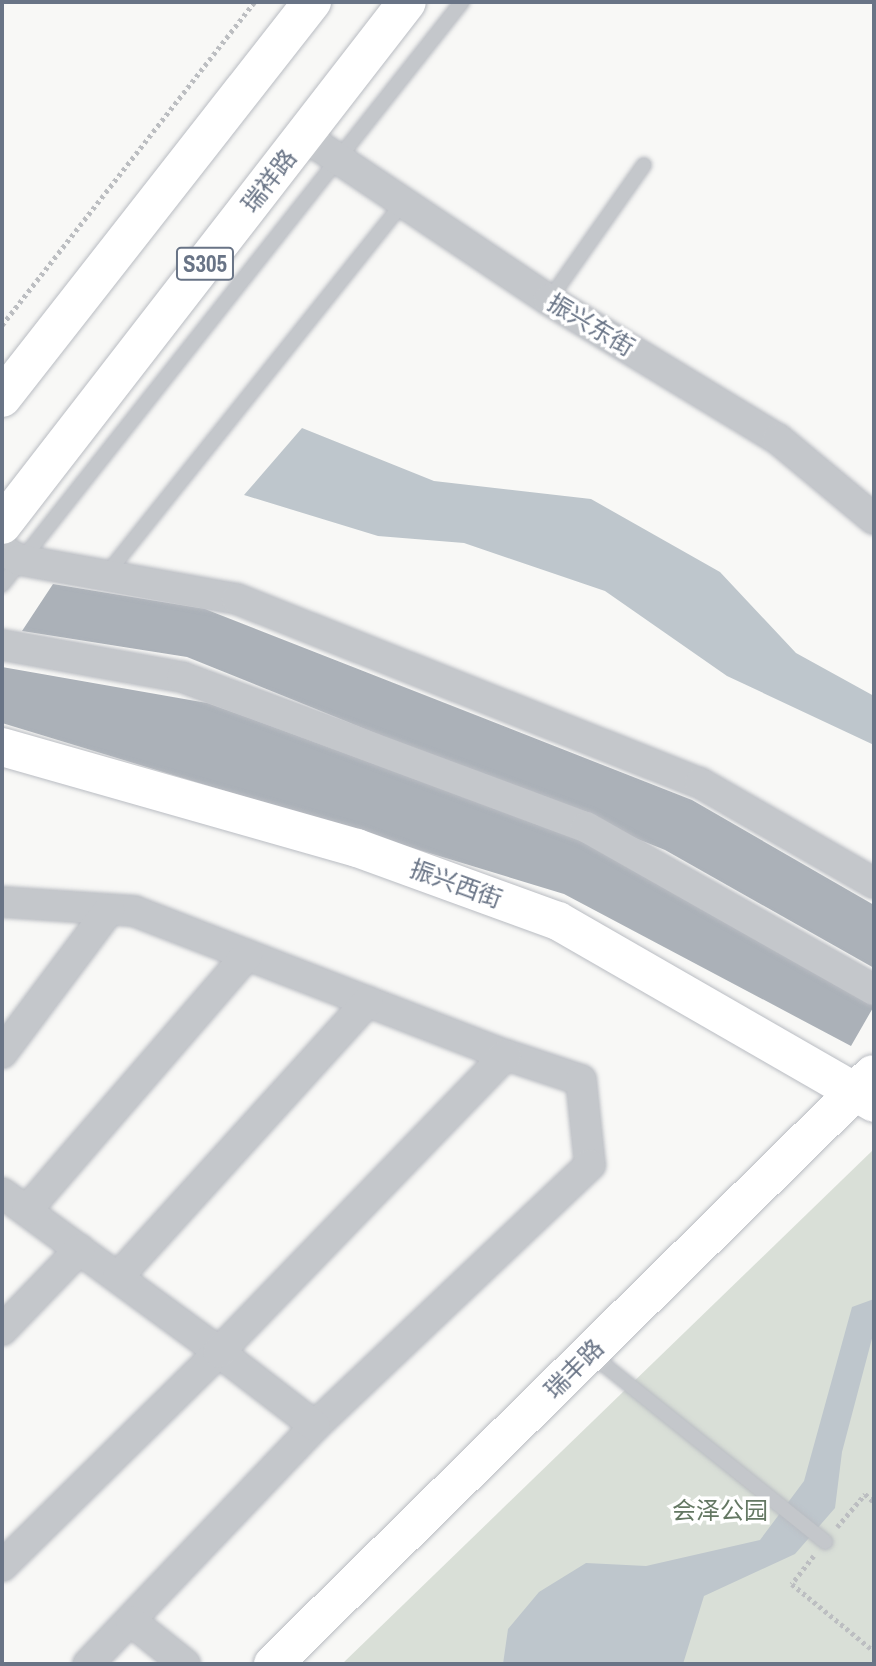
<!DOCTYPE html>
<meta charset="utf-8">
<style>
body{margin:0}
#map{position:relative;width:876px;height:1666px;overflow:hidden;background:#f8f8f6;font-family:"Archivo Narrow","Noto Sans SC",sans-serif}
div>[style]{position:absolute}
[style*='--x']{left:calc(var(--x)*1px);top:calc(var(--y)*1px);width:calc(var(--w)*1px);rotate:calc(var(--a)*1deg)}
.green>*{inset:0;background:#d9dfd7}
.water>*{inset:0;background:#bec6cc}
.building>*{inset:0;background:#abb1b8}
.path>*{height:4.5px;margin-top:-2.25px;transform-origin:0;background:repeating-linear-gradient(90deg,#bcbec1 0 3.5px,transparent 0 7px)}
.roads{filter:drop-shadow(0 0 2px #b9bcc2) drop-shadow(0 0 2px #b9bcc2)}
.lane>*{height:14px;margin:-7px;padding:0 7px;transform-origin:7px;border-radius:7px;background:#c4c7cb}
.street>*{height:30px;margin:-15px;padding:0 15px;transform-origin:15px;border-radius:15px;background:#c4c7cb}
.secondary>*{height:38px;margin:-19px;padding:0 19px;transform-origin:19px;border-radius:19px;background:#fff}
.primary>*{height:38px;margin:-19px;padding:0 19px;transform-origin:19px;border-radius:19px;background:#fff}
span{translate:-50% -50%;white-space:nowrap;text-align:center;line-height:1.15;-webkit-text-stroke:7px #fff;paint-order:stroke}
.shield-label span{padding:2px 5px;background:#fff;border:2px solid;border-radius:5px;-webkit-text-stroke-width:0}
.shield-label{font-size:23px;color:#697486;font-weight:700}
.street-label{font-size:24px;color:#697486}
.park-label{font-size:24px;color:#647863}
.frame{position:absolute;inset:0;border:4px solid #697486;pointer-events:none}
</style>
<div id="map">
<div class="green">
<div style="clip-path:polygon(874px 1149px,874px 1664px,342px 1664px)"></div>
</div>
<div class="water">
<div style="clip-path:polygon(302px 428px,434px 481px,591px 499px,720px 572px,796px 653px,874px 696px,874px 745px,727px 676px,605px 591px,464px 543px,378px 536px,244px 495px)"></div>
<div style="clip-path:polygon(874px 1299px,874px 1331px,842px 1452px,835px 1508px,795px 1554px,704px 1596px,683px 1664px,503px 1664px,508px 1629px,539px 1592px,586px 1563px,646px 1566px,760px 1540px,804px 1481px,852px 1307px)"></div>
</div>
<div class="building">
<div style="clip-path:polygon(53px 584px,205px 609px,692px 800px,874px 905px,874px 968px,665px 850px,187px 657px,22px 631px)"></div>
<div style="clip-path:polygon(2px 667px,207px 703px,594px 844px,874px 996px,874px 1006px,851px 1046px,564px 894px,2px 723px)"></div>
</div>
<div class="path">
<div style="--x:2;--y:325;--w:410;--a:-52"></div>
<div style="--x:837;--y:1527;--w:43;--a:-49.7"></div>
<div style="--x:865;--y:1494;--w:12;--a:42"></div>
<div style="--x:814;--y:1556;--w:36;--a:128"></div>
<div style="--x:792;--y:1584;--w:106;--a:39.3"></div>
</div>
<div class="roads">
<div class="lane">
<div style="--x:549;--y:300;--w:165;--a:-54.9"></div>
<div style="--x:105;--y:576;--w:476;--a:-51.4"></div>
<div style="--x:2;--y:585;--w:743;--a:-51.73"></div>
<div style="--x:592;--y:1355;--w:299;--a:38.7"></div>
</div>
<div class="street">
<div style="--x:304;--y:136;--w:295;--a:33.8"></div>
<div style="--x:549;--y:300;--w:268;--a:31.3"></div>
<div style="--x:778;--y:439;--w:125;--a:39.8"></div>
<div style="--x:2;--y:550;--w:21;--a:29"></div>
<div style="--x:20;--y:560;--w:220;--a:10.2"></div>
<div style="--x:237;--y:599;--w:498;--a:21.7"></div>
<div style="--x:700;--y:783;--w:201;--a:29.9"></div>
<div style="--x:2;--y:645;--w:183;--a:10.1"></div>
<div style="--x:182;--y:677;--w:431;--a:20.4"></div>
<div style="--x:586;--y:827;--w:331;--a:29.5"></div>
<div style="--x:2;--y:902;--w:132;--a:3.9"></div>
<div style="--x:134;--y:911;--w:399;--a:21.2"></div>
<div style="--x:506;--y:1055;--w:79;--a:18.4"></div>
<div style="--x:581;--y:1080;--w:85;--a:84"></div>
<div style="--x:590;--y:1165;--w:379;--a:136.5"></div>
<div style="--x:315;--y:1426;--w:329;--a:133.6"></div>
<div style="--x:2;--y:1053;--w:179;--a:-53.2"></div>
<div style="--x:2;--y:1193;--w:269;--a:36.2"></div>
<div style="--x:219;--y:1352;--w:121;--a:37.6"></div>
<div style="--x:27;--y:1210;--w:337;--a:-49.2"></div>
<div style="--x:118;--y:1277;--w:372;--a:-47.8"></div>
<div style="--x:2;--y:1330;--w:112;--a:-46.1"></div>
<div style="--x:2;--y:1566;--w:305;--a:-44.6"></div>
<div style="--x:219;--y:1352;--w:413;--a:-46"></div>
<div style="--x:131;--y:1621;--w:69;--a:38.5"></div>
</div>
<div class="secondary">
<div style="--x:2;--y:747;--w:369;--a:15.9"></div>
<div style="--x:357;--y:848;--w:214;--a:20"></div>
<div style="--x:558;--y:921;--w:365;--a:29.9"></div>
<div style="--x:273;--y:1664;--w:841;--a:-44.52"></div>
</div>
<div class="primary">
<div style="--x:2;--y:398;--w:503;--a:-51.95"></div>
<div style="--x:2;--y:525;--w:661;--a:-52.25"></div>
</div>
</div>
<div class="shield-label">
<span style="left:205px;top:264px">S305</span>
</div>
<div class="street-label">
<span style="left:269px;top:181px;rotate:-52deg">瑞祥路</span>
<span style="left:591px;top:325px;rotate:31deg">振兴东街</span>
<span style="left:456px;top:884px;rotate:20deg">振兴西街</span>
<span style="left:574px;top:1369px;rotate:-45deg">瑞丰路</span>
</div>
<div class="park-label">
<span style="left:720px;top:1511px">会泽公园</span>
</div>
<div class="frame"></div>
</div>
